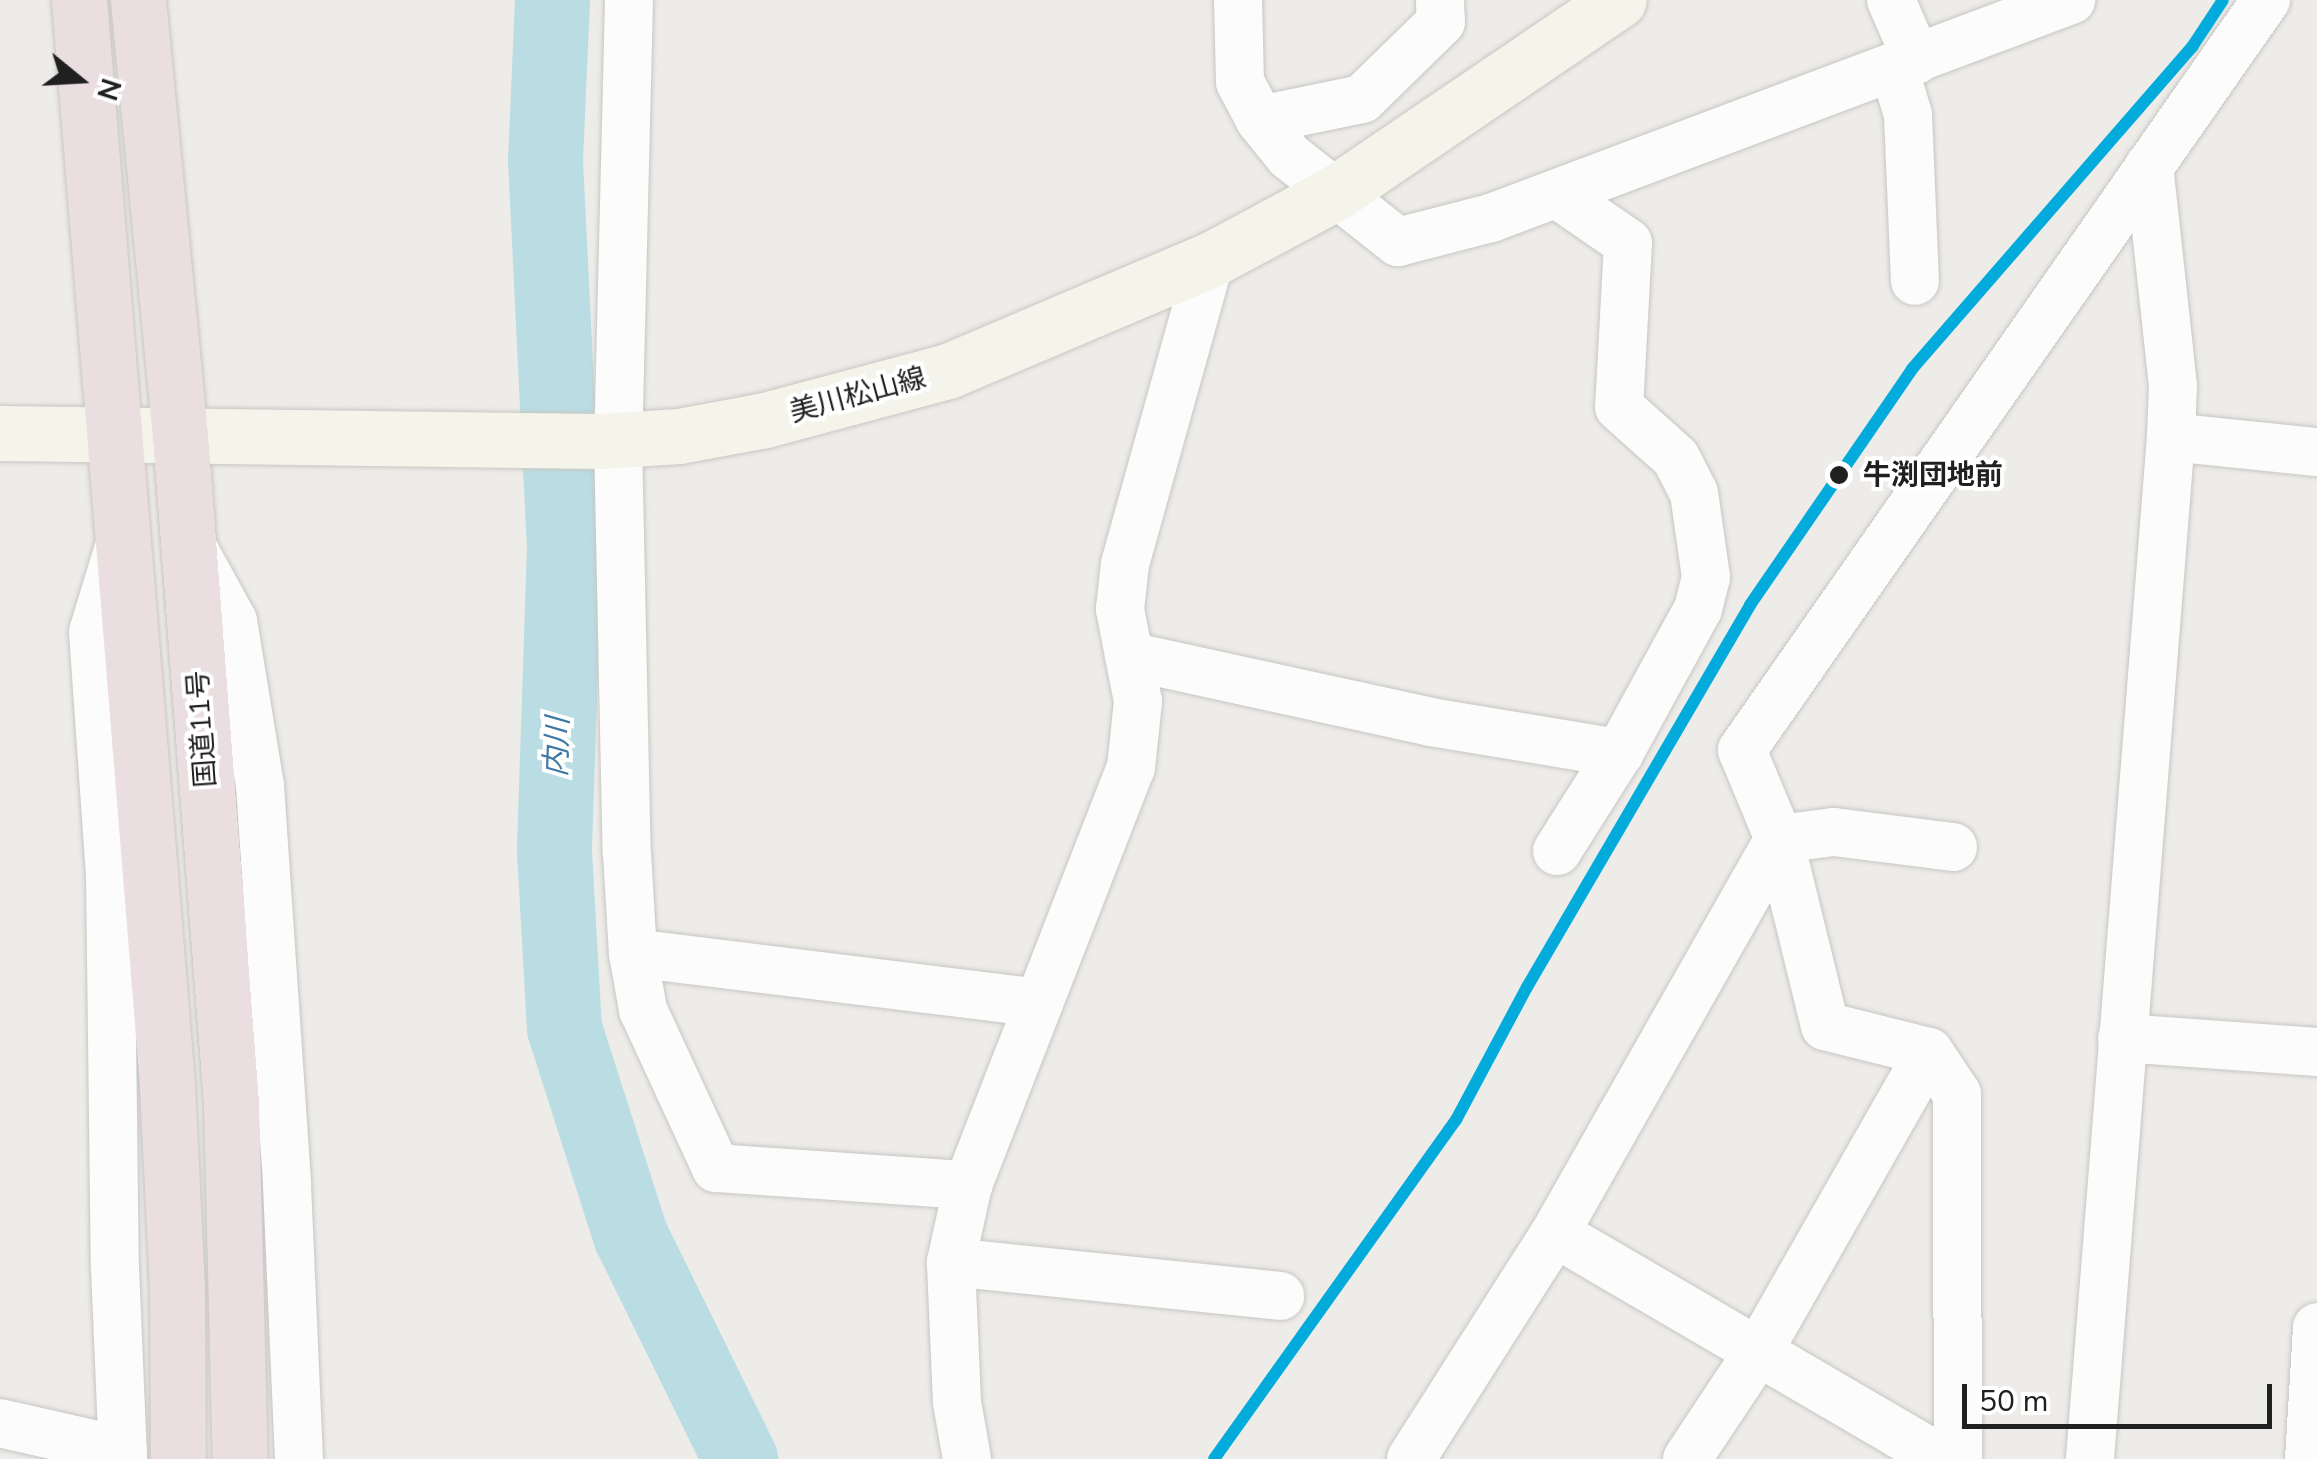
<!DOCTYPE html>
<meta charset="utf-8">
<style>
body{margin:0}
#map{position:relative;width:2317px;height:1459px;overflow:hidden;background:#eeece8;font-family:"Nunito Sans","Noto Sans JP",sans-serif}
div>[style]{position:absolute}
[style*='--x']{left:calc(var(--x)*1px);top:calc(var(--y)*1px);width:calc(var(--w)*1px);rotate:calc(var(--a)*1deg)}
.river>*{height:75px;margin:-37.5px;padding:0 37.5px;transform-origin:37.5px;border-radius:37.5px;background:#badde3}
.roads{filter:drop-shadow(0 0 2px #c7c6c4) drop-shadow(0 0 2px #c7c6c4)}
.street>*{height:48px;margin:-24px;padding:0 24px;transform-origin:24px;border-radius:24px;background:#fcfcfc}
.secondary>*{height:55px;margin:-27.5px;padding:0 27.5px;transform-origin:27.5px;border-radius:27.5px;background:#f4f4eb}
.highway>*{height:55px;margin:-27.5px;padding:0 27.5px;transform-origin:27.5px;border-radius:27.5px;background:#ebdee1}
.rail-1>*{height:12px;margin:-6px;padding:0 6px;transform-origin:6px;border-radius:6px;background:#03abdc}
.dots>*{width:28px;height:28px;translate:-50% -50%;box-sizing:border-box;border:5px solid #fff;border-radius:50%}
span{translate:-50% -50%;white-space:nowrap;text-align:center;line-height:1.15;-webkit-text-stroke:8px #fff;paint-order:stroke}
.street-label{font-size:28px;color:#202020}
.stop-label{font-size:28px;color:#202020;font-weight:700}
.left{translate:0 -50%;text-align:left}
.water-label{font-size:30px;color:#4078a6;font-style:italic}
.north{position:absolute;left:30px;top:30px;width:100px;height:100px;-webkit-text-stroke:8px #fff;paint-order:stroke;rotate:108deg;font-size:28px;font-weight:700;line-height:40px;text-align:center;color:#202020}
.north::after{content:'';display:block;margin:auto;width:35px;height:45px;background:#202020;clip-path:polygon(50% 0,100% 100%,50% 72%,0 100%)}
.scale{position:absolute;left:1962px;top:1384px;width:310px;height:45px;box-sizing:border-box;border:5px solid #202020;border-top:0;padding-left:12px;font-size:30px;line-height:35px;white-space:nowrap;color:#202020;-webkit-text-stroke:8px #fff;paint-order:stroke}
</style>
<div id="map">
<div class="river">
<div style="--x:552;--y:0;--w:160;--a:92.5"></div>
<div style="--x:545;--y:160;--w:386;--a:87.2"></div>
<div style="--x:564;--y:546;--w:305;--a:91.9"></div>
<div style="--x:554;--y:851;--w:177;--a:86.8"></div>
<div style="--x:564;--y:1028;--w:217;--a:72.3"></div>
<div style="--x:630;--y:1235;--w:250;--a:63.8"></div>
</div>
<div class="roads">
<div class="street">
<div style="--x:629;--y:0;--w:440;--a:91.4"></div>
<div style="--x:618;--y:440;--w:413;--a:88.8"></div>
<div style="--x:627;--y:853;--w:100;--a:86.6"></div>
<div style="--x:633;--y:953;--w:58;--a:80"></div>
<div style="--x:643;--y:1010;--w:174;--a:65.2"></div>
<div style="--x:716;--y:1168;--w:253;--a:3.9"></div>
<div style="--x:1238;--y:0;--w:82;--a:88.6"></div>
<div style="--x:1240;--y:82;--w:43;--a:62.2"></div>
<div style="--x:1260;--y:120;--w:46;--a:51.1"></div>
<div style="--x:1289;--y:156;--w:139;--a:38.3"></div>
<div style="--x:1398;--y:242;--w:96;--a:-14.5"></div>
<div style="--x:1491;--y:218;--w:620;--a:-20.6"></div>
<div style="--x:1891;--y:0;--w:65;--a:66.6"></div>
<div style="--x:1894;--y:68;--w:49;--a:73.4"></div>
<div style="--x:1908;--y:115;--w:166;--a:87.6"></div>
<div style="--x:1260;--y:120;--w:104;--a:-11.6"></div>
<div style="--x:1362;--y:99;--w:110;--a:-44.3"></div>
<div style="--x:1441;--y:22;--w:22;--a:-93"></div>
<div style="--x:1557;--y:194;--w:86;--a:34.6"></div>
<div style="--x:1628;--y:243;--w:164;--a:93.1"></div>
<div style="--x:1619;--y:407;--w:76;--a:41.8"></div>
<div style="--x:1676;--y:458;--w:39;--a:63"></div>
<div style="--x:1694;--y:493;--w:85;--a:81.9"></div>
<div style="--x:1706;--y:577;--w:33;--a:104"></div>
<div style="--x:1698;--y:609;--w:164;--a:118.7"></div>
<div style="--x:1619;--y:753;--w:116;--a:122.3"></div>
<div style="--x:2171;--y:437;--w:147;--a:5.9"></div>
<div style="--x:189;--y:541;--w:91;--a:61.2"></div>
<div style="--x:233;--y:621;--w:167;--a:80.7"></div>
<div style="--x:260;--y:786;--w:400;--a:86.1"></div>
<div style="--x:287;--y:1185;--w:274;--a:87.5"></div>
<div style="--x:119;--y:547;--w:89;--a:107"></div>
<div style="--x:93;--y:632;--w:242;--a:86"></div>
<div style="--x:110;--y:873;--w:394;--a:89.3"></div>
<div style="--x:115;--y:1267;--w:192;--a:87.6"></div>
<div style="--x:1129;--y:656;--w:309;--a:12.3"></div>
<div style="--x:1431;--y:722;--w:191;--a:9.4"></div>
<div style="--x:633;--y:953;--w:409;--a:7"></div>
<div style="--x:2122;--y:1038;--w:196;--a:4.1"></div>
<div style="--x:1555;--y:1233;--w:447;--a:30.3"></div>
<div style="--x:951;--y:1262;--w:331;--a:5.9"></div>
<div style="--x:0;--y:1423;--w:126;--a:12.8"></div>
<div style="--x:967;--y:1459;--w:58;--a:-100"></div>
<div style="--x:957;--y:1402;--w:140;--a:-92.5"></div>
<div style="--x:951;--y:1262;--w:79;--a:-77.6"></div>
<div style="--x:968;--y:1185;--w:448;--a:-68.7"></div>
<div style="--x:1131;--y:768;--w:67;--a:-84"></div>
<div style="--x:1138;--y:701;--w:94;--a:-101.1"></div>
<div style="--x:1120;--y:609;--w:45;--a:-83.7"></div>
<div style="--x:1125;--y:564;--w:316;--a:-74.4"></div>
<div style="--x:1411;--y:1459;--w:268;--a:-57.5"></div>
<div style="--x:1555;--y:1233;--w:453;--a:-60.4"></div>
<div style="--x:1779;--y:839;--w:55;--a:-7.3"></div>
<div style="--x:1834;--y:832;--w:120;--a:7.2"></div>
<div style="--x:1687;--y:1459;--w:128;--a:-56.4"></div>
<div style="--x:1758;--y:1352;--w:345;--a:-60.3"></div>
<div style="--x:1958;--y:1459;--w:365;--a:-90.2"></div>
<div style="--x:1957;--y:1094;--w:50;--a:-123.7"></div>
<div style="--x:1929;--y:1052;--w:107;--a:-166"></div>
<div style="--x:1825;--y:1026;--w:193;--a:-103.8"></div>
<div style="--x:1779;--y:839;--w:96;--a:-112.6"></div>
<div style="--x:1742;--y:750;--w:915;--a:-55.06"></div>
<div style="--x:2090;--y:1459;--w:1025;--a:-85.47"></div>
<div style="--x:2171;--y:437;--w:51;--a:-87.8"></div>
<div style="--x:2173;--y:386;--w:221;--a:-96.2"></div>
<div style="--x:2309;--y:1459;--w:132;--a:-86.5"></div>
</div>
<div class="secondary">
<div style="--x:0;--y:433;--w:601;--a:0.76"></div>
<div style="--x:601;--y:441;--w:78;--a:-3.7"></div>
<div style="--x:679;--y:436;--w:87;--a:-10.5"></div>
<div style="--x:765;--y:420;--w:189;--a:-15"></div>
<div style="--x:948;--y:371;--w:285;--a:-23"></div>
<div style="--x:1210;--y:260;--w:142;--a:-28.2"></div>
<div style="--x:1335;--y:193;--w:343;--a:-34.2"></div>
</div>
<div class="highway">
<div style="--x:79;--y:0;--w:1089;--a:85.36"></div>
<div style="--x:167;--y:1085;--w:202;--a:87.2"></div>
<div style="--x:177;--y:1287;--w:172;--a:89.7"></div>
<div style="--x:138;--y:0;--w:438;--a:84.5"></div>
<div style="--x:180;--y:436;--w:669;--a:85.63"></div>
<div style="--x:231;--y:1103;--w:356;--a:88.6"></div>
</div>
</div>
<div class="rail-1">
<div style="--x:1214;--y:1459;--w:417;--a:-54.5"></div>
<div style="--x:1456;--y:1120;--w:151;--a:-61.9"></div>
<div style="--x:1527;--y:987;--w:442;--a:-59.7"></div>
<div style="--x:1750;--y:605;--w:286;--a:-55.5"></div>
<div style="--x:1912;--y:369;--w:427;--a:-49"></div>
<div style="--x:2192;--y:47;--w:56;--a:-56.6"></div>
</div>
<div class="dots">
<div style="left:1839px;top:475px;background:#202020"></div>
</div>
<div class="street-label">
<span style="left:858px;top:395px;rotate:-15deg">美川松山線</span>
<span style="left:202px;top:729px;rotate:-94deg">国道11号</span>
</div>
<div class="stop-label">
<span class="left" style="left:1863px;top:475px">牛渕団地前</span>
</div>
<div class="water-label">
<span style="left:558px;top:747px;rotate:-88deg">内川</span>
</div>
<div class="north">N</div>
<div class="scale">50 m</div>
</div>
